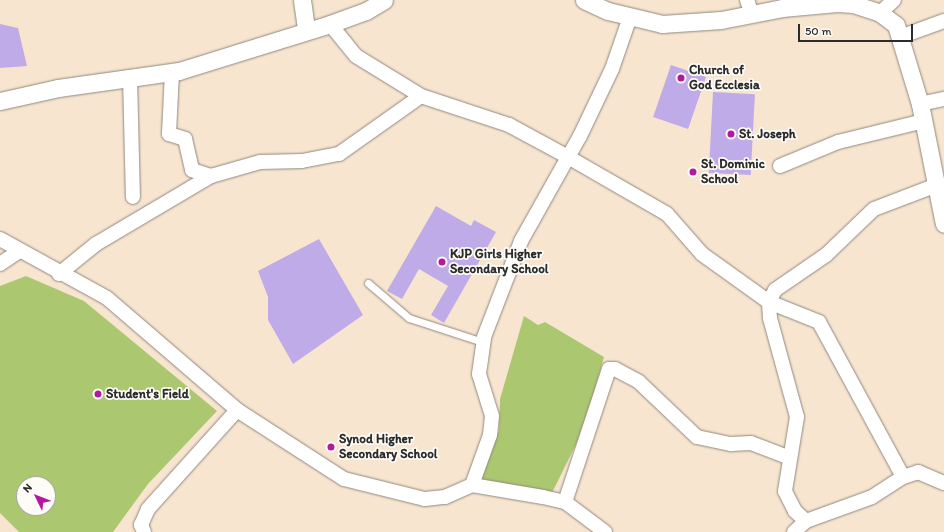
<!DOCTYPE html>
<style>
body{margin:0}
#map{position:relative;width:944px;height:532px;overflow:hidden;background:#f7e5d0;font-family:Itim,sans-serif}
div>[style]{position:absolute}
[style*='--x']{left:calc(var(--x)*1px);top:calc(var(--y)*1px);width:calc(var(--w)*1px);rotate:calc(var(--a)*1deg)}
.green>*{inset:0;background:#abc870}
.building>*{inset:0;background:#bfabe8;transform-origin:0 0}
.roads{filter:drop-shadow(0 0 1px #91887e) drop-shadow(0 0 1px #91887e)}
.service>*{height:7px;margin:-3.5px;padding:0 3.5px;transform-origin:3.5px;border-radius:3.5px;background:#fff}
.minor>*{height:14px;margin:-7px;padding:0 7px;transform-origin:7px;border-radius:7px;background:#fff}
.tertiary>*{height:17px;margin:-8.5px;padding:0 8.5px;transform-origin:8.5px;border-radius:8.5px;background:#fff}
.dots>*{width:11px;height:11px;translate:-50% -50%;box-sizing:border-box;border:2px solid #fdfcf7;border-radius:50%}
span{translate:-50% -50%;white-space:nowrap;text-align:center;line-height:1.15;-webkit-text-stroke:3.5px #fdfcf7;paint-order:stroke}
.poi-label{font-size:13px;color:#2b2b2b;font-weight:700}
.left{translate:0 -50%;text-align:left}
.north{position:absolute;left:16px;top:476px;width:40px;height:40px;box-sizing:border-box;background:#fdfcf7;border:1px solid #a9a8a5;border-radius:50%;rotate:313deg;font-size:11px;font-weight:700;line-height:16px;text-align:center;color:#2b2b2b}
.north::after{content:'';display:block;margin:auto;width:14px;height:18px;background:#b5179e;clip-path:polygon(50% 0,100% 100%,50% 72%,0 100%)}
.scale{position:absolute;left:798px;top:24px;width:115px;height:18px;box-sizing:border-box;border:2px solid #2b2b2b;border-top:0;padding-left:5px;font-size:12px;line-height:14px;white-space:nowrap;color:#2b2b2b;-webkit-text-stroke:3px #fdfcf7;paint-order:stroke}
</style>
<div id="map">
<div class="green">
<div style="clip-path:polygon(evenodd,26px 276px,84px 301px,217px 411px,148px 484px,113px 532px,19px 532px,0 513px,0 286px,26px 276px,24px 484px,48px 484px,48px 508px,24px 508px,24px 484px)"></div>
<div style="clip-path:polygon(524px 316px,538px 325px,545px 322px,604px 357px,584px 428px,551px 495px,477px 480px,499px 431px,500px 399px)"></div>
</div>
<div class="building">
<div style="clip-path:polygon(0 24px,18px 28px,27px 66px,0 68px)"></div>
<div style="left:671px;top:65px;width:37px;height:55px;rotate:19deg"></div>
<div style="left:713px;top:92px;width:42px;height:81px;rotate:3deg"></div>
<div style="clip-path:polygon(436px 206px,471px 226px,474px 220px,496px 232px,444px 323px,431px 315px,448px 286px,419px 269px,402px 299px,387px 291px)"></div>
<div style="clip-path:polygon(319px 239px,363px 315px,293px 364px,268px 320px,268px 297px,258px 271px)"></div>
</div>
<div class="roads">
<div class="service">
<div style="--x:368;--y:283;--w:54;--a:40.5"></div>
<div style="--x:409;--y:318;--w:78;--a:18"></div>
</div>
<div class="minor">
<div style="--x:747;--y:0;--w:15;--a:70"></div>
<div style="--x:880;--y:13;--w:19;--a:-43"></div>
<div style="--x:330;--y:24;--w:41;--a:50.9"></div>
<div style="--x:356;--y:56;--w:76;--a:31.6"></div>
<div style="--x:421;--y:96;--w:93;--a:18.2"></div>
<div style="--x:509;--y:125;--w:67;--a:28.5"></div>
<div style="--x:568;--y:157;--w:114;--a:29.9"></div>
<div style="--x:667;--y:214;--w:53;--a:48.8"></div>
<div style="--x:702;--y:254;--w:82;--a:35.6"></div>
<div style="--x:769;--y:302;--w:54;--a:21.8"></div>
<div style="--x:819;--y:322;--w:176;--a:61.5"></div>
<div style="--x:900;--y:37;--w:47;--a:-20"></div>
<div style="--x:172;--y:72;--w:62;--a:92.8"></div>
<div style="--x:169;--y:134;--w:17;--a:17"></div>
<div style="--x:185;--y:139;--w:32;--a:77"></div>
<div style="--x:192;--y:170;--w:20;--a:18"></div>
<div style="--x:130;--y:77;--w:120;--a:88.6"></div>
<div style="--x:920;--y:104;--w:25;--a:-12"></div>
<div style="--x:780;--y:166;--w:63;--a:-22.5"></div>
<div style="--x:838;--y:142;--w:89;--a:-13.7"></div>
<div style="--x:0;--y:239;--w:122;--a:28.9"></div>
<div style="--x:107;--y:298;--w:172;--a:40.7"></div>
<div style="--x:237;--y:410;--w:127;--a:32.8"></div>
<div style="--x:344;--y:479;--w:83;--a:13.9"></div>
<div style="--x:425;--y:499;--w:20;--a:-6"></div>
<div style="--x:445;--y:497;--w:30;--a:-24"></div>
<div style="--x:472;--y:485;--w:72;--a:9.6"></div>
<div style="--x:543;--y:497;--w:23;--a:13"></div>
<div style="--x:565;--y:502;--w:50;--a:36.9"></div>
<div style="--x:0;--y:264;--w:23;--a:-34"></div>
<div style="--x:59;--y:274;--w:48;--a:-39"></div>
<div style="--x:96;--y:244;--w:134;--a:-30.6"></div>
<div style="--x:211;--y:176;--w:51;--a:-15.9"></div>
<div style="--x:260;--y:162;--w:42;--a:-1.4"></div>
<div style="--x:302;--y:161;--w:38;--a:-11"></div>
<div style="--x:339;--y:154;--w:100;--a:-35.3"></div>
<div style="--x:472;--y:485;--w:53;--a:-70.2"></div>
<div style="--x:490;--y:435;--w:19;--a:-84"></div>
<div style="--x:492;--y:416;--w:44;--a:-107.2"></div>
<div style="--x:479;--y:374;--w:37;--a:-82"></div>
<div style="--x:484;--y:337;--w:103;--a:-68.9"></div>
<div style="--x:521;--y:241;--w:120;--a:-60.7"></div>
<div style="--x:580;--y:136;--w:74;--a:-64.5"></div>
<div style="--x:612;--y:69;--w:55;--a:-70.9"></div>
<div style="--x:565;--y:502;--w:140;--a:-71.7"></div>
<div style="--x:609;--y:369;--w:6;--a:0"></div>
<div style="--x:615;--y:369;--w:27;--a:28"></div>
<div style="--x:639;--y:382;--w:80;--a:43.5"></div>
<div style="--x:697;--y:437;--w:35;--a:12"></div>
<div style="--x:731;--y:444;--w:20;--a:-3"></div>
<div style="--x:751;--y:443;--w:42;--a:21"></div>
<div style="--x:806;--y:521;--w:15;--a:-138"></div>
<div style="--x:795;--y:511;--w:22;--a:-117"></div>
<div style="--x:785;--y:491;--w:75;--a:-80.8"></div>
<div style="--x:797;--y:417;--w:103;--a:-105.3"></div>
<div style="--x:770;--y:318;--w:16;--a:-94"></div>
<div style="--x:769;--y:302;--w:13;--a:-63"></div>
<div style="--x:775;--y:290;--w:62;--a:-34.5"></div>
<div style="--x:826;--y:255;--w:66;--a:-43.8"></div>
<div style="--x:874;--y:209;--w:67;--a:-20.9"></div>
<div style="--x:144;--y:532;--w:8;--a:-113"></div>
<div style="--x:141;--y:525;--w:17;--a:-66"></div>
<div style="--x:148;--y:509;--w:133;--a:-48"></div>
<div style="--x:794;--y:532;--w:16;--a:-43"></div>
<div style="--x:806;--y:521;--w:70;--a:-20"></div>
<div style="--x:872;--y:497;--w:37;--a:-33"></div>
<div style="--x:903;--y:477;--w:16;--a:-18"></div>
<div style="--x:918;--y:472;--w:28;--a:23"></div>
</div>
<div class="tertiary">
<div style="--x:302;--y:0;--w:30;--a:82"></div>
<div style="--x:584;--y:0;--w:26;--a:25"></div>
<div style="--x:608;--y:11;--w:56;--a:13.5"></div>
<div style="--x:662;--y:24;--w:59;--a:-3.9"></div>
<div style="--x:721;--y:20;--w:62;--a:-11.1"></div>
<div style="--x:782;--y:8;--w:55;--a:-5.2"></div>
<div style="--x:837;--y:3;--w:16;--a:4"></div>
<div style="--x:853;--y:4;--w:28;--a:18"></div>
<div style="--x:880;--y:13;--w:20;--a:37"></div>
<div style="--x:896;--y:25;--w:83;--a:73.1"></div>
<div style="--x:920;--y:104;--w:122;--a:78.7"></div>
<div style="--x:0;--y:101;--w:59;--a:-12.6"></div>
<div style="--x:58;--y:88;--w:122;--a:-8"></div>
<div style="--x:179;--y:71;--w:158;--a:-17.3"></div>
<div style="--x:330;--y:24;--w:38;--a:-20"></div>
<div style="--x:366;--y:11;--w:21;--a:-31"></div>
</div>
</div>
<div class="dots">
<div style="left:681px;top:78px;background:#b5179e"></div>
<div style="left:731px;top:134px;background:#b5179e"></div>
<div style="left:693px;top:172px;background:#b5179e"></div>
<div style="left:442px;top:262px;background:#b5179e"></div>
<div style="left:98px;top:394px;background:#b5179e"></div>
<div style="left:331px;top:447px;background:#b5179e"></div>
</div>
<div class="poi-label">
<span class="left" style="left:689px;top:78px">Church of<br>God Ecclesia</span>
<span class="left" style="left:739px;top:134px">St. Joseph</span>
<span class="left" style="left:701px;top:172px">St. Dominic<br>School</span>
<span class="left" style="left:450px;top:262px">KJP Girls Higher<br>Secondary School</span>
<span class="left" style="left:106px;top:394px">Student's Field</span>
<span class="left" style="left:339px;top:447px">Synod Higher<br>Secondary School</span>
</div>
<div class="north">N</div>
<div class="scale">50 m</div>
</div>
